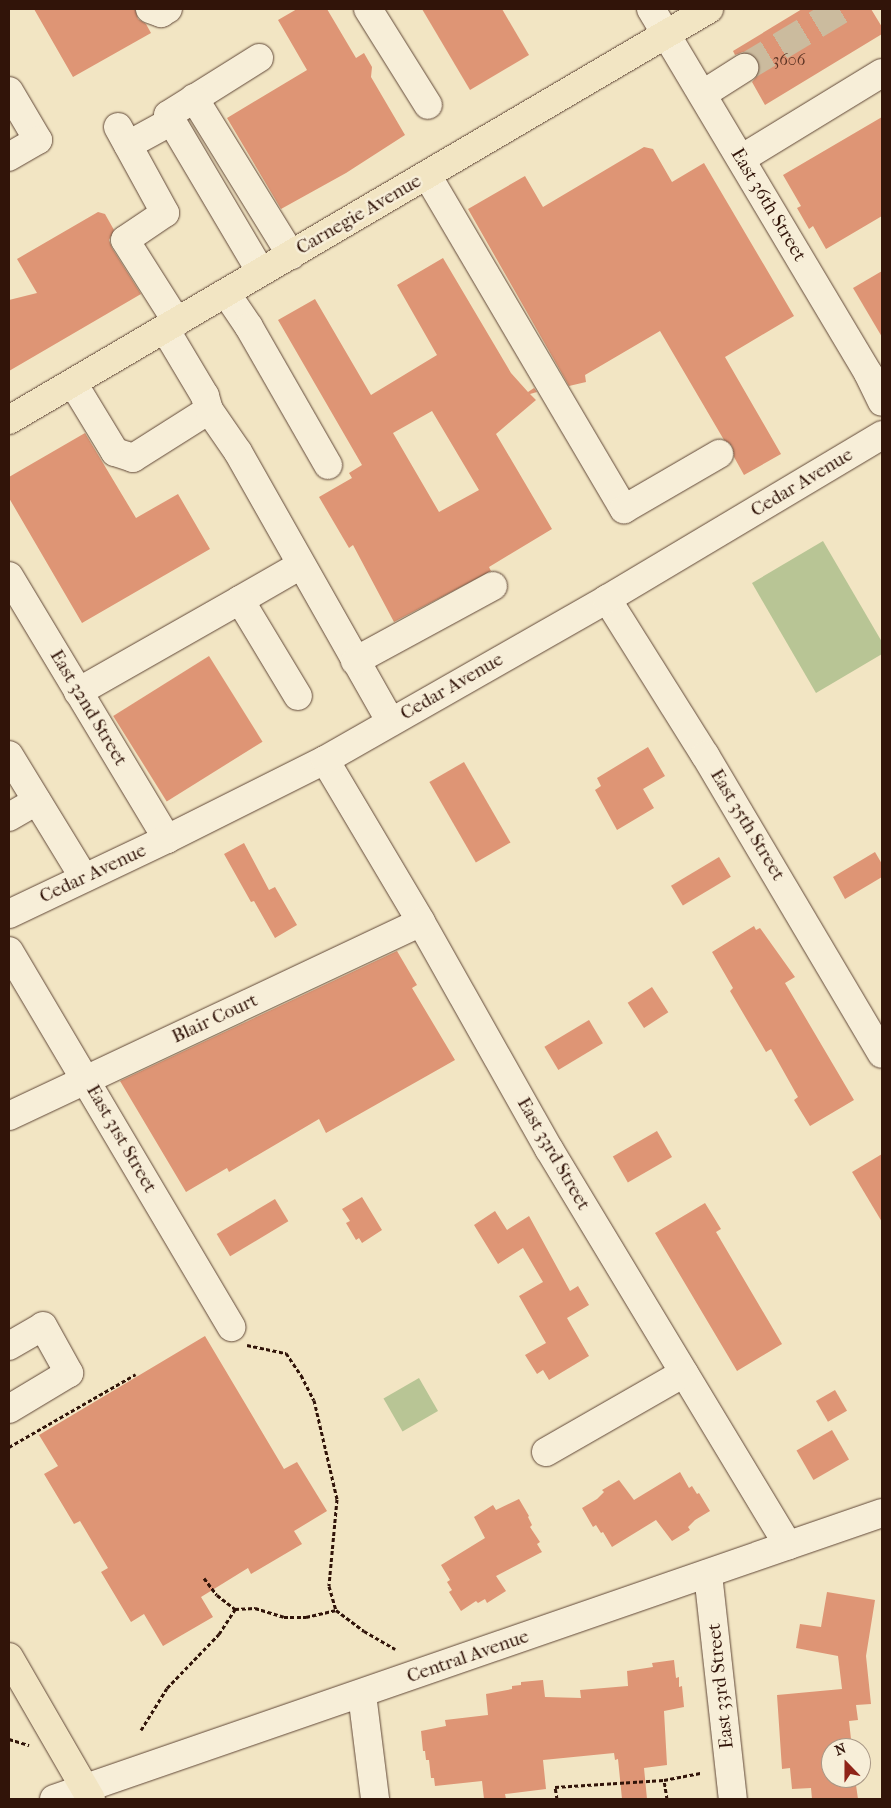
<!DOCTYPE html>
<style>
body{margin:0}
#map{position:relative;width:891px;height:1808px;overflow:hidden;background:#f2e5c3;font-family:"IM FELL French Canon",serif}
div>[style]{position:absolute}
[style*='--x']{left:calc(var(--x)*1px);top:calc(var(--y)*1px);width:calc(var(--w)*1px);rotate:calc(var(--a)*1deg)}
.green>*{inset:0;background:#b8c595;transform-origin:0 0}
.building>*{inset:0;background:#de9575;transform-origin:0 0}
.minor-tunnel>*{height:28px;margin-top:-14px;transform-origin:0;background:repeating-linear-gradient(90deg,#cbbb9e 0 28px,transparent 0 42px)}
.path>*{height:3px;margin-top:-1.5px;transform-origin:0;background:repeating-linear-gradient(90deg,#311409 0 4px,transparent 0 6.5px)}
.roads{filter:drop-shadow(0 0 1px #614838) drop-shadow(0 0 1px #614838)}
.minor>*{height:28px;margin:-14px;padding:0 14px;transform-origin:14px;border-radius:14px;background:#f7eed8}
.major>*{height:28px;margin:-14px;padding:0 14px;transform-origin:14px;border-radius:14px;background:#f2e5c3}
span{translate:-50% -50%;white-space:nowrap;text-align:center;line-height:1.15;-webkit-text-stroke:5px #f7eed8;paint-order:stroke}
.number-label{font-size:16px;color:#5c3424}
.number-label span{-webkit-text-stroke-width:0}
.street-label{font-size:19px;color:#311409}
.frame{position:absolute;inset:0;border:10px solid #311409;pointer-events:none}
.north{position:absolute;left:821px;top:1738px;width:50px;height:50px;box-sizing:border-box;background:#f7eed8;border:1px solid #a89785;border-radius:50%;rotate:338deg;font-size:14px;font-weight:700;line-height:20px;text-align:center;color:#311409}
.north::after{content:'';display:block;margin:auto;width:18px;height:22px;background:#8f2418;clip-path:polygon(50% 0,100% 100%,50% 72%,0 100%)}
</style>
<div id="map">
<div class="green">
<div style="clip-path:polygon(823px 541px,882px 642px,882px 654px,816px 693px,752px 583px)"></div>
<div style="left:419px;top:1378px;width:38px;height:41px;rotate:60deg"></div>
</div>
<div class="building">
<div style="clip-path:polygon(34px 9px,135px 9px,138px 19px,146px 24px,151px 33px,73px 77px)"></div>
<div style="clip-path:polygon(297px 9px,327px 9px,356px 58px,364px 53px,372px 67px,371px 77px,405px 135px,346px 173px,281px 209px,227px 118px,307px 70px,278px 20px)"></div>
<div style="clip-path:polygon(422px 9px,502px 9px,529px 55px,470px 90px)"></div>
<div style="clip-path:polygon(802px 9px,871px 9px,882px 27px,882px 34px,765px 105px,752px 82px,758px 75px,760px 67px,757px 60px,751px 54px,743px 52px,735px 55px,733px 51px)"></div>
<div style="clip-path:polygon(882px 117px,882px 216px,826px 249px,813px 226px,809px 229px,797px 208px,801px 206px,783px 175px)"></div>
<div style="clip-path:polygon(644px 147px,653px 149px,672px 182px,704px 163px,794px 316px,725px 357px,781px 454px,744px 475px,734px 457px,732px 446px,724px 440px,660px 331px,585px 375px,586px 382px,569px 386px,468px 209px,525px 176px,543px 207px)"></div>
<div style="clip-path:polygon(98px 212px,105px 214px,114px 230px,109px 240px,112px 248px,141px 294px,9px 371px,9px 300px,37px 293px,17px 259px)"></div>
<div style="clip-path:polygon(evenodd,443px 258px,511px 373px,528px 392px,534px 388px,537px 392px,530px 394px,536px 400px,496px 434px,552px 529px,489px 567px,491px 571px,394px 622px,353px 545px,349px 548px,319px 497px,352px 478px,349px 473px,362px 465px,278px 320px,315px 299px,371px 395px,437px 355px,397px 285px,443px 258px,432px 411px,479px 490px,439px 512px,393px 433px,432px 411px)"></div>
<div style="clip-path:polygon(882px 271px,882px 337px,853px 288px)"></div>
<div style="clip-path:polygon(85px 433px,136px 518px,178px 494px,210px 549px,82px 623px,9px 498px,9px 477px)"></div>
<div style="left:209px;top:656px;width:101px;height:113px;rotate:58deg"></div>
<div style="clip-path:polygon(648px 747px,665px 776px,643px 789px,654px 808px,617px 830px,595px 790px,601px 786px,597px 778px)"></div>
<div style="left:464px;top:762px;width:93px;height:40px;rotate:60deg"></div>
<div style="clip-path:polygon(244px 843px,269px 890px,275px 887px,297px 925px,275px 938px,254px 901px,251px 902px,224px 854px)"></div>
<div style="clip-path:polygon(875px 852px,882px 864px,882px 877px,845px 899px,833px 877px)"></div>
<div style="left:719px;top:857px;width:23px;height:56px;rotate:59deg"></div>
<div style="clip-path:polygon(754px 926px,756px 930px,760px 928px,795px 977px,785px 983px,854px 1100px,810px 1126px,794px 1100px,798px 1097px,771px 1049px,766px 1052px,730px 991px,733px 988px,712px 952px)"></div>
<div style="clip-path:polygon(397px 951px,417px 985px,412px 988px,455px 1060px,326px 1133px,319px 1119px,229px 1172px,227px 1168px,186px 1192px,120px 1081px)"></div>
<div style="left:652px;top:987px;width:30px;height:29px;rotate:57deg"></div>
<div style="left:589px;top:1020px;width:27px;height:52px;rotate:59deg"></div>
<div style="left:657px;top:1131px;width:30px;height:51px;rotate:60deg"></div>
<div style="clip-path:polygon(882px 1154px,882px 1222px,852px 1172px)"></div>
<div style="clip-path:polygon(362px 1197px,382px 1230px,362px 1243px,359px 1238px,356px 1240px,346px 1223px,350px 1221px,342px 1209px)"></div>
<div style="left:275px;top:1199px;width:26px;height:68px;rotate:59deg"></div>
<div style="clip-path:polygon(705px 1203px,721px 1229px,716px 1232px,782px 1344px,737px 1371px,655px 1233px)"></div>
<div style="clip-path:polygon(495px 1211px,507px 1230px,529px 1216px,570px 1291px,578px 1286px,589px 1305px,567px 1318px,589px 1356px,549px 1380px,543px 1370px,537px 1374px,525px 1355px,546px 1343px,519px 1296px,543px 1282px,523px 1248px,498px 1264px,474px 1225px)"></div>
<div style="clip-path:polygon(205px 1336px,284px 1469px,297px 1462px,327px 1511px,294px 1531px,302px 1544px,251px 1574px,248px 1568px,201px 1597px,213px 1617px,163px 1646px,144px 1614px,131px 1622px,101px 1572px,108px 1568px,80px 1521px,74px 1524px,44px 1474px,58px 1466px,39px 1435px)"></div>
<div style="left:835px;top:1390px;width:24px;height:22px;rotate:60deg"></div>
<div style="left:832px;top:1430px;width:34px;height:41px;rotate:60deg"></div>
<div style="clip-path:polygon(680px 1472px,689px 1488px,692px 1486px,697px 1494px,699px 1493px,710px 1511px,695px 1520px,688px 1527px,690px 1530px,672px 1541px,656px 1520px,612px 1547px,603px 1532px,601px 1533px,596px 1525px,593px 1527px,582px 1508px,597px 1499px,604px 1492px,602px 1490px,619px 1480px,634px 1500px)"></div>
<div style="clip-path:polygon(519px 1499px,529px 1516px,528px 1517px,532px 1525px,530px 1527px,540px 1542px,537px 1544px,542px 1552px,496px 1576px,506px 1591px,487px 1603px,485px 1599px,478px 1603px,476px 1601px,461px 1611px,449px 1592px,452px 1590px,447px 1582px,450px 1580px,441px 1565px,485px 1538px,474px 1517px,493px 1505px,496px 1510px)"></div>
<div style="clip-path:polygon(827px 1592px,875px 1600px,866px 1656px,871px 1704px,856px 1705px,858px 1720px,849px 1721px,852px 1748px,831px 1748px,831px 1778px,855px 1778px,858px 1799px,812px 1799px,811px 1788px,792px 1789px,790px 1768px,782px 1769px,777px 1695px,842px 1689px,838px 1656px,796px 1648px,800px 1624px,821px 1627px)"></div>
<div style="clip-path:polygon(674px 1660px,676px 1678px,679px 1677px,679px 1687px,682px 1686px,684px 1707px,664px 1711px,667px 1765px,644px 1768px,647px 1799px,622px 1799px,618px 1759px,615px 1760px,614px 1753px,543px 1760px,546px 1789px,505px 1794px,506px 1799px,484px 1799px,482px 1781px,435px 1786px,434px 1778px,431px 1778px,429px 1760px,426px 1760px,425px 1751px,423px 1751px,421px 1731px,446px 1726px,445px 1720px,488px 1715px,486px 1694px,512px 1689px,512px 1686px,521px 1685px,521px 1682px,543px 1680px,545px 1697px,581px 1698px,580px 1690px,628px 1686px,627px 1671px,653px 1667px,652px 1663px)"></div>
</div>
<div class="minor-tunnel">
<div style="--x:744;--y:68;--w:114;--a:-31"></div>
</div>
<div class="path">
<div style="--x:247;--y:1345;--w:40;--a:12"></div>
<div style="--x:286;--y:1353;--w:27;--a:56"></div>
<div style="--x:301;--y:1375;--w:28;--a:63"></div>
<div style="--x:314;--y:1400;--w:102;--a:76.9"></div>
<div style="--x:337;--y:1499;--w:87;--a:95.3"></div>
<div style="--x:329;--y:1586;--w:25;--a:74"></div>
<div style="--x:9;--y:1447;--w:146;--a:-29.9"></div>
<div style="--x:204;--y:1578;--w:21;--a:53"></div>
<div style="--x:217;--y:1595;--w:23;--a:38"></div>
<div style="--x:141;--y:1730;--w:49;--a:-58.2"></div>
<div style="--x:167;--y:1688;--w:75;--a:-46.1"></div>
<div style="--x:219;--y:1634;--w:30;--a:-57"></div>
<div style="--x:235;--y:1609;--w:20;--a:-3"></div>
<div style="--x:255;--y:1608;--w:30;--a:17"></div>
<div style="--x:284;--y:1617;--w:22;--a:0"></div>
<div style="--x:306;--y:1617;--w:31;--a:-13"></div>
<div style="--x:336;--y:1610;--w:35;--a:37"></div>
<div style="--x:364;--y:1631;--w:36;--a:30"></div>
<div style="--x:9;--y:1739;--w:21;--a:17"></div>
<div style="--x:557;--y:1799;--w:12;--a:-99"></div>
<div style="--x:555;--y:1787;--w:109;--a:-3.7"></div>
<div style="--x:667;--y:1799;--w:19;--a:-99"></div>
<div style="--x:664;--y:1780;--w:37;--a:-11"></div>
</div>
<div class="roads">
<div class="minor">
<div style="--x:150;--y:9;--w:12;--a:20"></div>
<div style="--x:161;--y:13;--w:8;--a:-30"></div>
<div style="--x:368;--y:9;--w:113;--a:58"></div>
<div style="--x:651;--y:9;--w:424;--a:59.2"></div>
<div style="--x:868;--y:373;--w:32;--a:64"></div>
<div style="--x:259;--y:58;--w:107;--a:147.9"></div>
<div style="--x:168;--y:115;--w:182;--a:59.4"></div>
<div style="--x:9;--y:91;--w:57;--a:59.4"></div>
<div style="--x:38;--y:140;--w:34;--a:150"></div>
<div style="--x:703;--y:94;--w:49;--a:-32.4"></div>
<div style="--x:194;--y:98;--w:185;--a:58.3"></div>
<div style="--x:118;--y:127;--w:98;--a:61.3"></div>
<div style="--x:165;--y:213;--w:48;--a:146"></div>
<div style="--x:125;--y:240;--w:97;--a:57.6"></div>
<div style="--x:128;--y:145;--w:50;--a:-28.6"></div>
<div style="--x:741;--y:159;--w:165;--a:-31.4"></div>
<div style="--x:427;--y:175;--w:388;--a:59.5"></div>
<div style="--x:624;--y:509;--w:110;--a:-30.1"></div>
<div style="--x:226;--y:293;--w:41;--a:55.9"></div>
<div style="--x:249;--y:327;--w:159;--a:60.2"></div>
<div style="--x:73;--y:383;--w:81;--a:58.7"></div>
<div style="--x:115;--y:452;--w:19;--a:18"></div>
<div style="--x:133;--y:458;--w:90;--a:-32.3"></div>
<div style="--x:209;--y:410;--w:15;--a:-106"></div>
<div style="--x:205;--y:396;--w:78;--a:-120.8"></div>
<div style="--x:209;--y:410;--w:51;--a:55.4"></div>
<div style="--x:238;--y:452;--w:310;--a:60.5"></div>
<div style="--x:9;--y:576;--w:307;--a:59"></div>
<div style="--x:607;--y:599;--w:184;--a:57.9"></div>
<div style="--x:705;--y:755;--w:347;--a:59.4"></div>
<div style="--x:240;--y:600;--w:70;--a:-29.8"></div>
<div style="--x:355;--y:661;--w:157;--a:-28.5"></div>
<div style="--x:78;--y:692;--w:186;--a:-29.6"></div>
<div style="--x:240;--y:600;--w:112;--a:58.9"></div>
<div style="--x:9;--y:755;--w:144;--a:58.6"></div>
<div style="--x:325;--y:760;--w:188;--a:59.3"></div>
<div style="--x:421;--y:922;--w:261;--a:60.6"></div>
<div style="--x:549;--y:1149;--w:463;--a:58.9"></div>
<div style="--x:9;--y:817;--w:32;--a:-30"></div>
<div style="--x:9;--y:914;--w:175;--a:-25.4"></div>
<div style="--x:167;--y:839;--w:177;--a:-26.6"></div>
<div style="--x:325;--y:760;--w:325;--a:-29.7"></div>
<div style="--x:607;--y:599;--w:320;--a:-30.8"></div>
<div style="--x:9;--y:951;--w:437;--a:59.4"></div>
<div style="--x:9;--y:1116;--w:455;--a:-25.2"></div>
<div style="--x:9;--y:1346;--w:39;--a:-30"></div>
<div style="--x:43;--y:1326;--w:54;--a:61"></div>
<div style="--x:69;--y:1373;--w:70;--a:149"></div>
<div style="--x:546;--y:1452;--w:159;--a:-29.8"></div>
<div style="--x:708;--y:1574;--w:226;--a:83.7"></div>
<div style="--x:362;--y:1694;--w:106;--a:82.9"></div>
<div style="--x:54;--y:1799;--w:876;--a:-19.06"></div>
</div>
<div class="major">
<div style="--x:9;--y:420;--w:812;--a:-30.42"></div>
<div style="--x:9;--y:1657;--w:164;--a:60"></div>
</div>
</div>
<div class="number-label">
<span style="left:789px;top:60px">3606</span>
</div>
<div class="street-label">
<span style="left:768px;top:205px;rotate:59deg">East 36th Street</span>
<span style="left:359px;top:215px;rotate:-30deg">Carnegie Avenue</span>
<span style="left:802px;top:483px;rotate:-31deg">Cedar Avenue</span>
<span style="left:452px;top:687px;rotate:-30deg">Cedar Avenue</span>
<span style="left:88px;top:708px;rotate:59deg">East 32nd Street</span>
<span style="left:747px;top:825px;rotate:59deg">East 35th Street</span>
<span style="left:93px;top:874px;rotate:-25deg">Cedar Avenue</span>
<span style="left:215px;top:1019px;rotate:-25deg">Blair Court</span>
<span style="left:121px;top:1139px;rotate:60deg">East 31st Street</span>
<span style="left:553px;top:1154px;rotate:60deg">East 33rd Street</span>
<span style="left:468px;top:1657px;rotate:-19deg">Central Avenue</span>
<span style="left:721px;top:1686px;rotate:-96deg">East 33rd Street</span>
</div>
<div class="frame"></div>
<div class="north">N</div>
</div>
